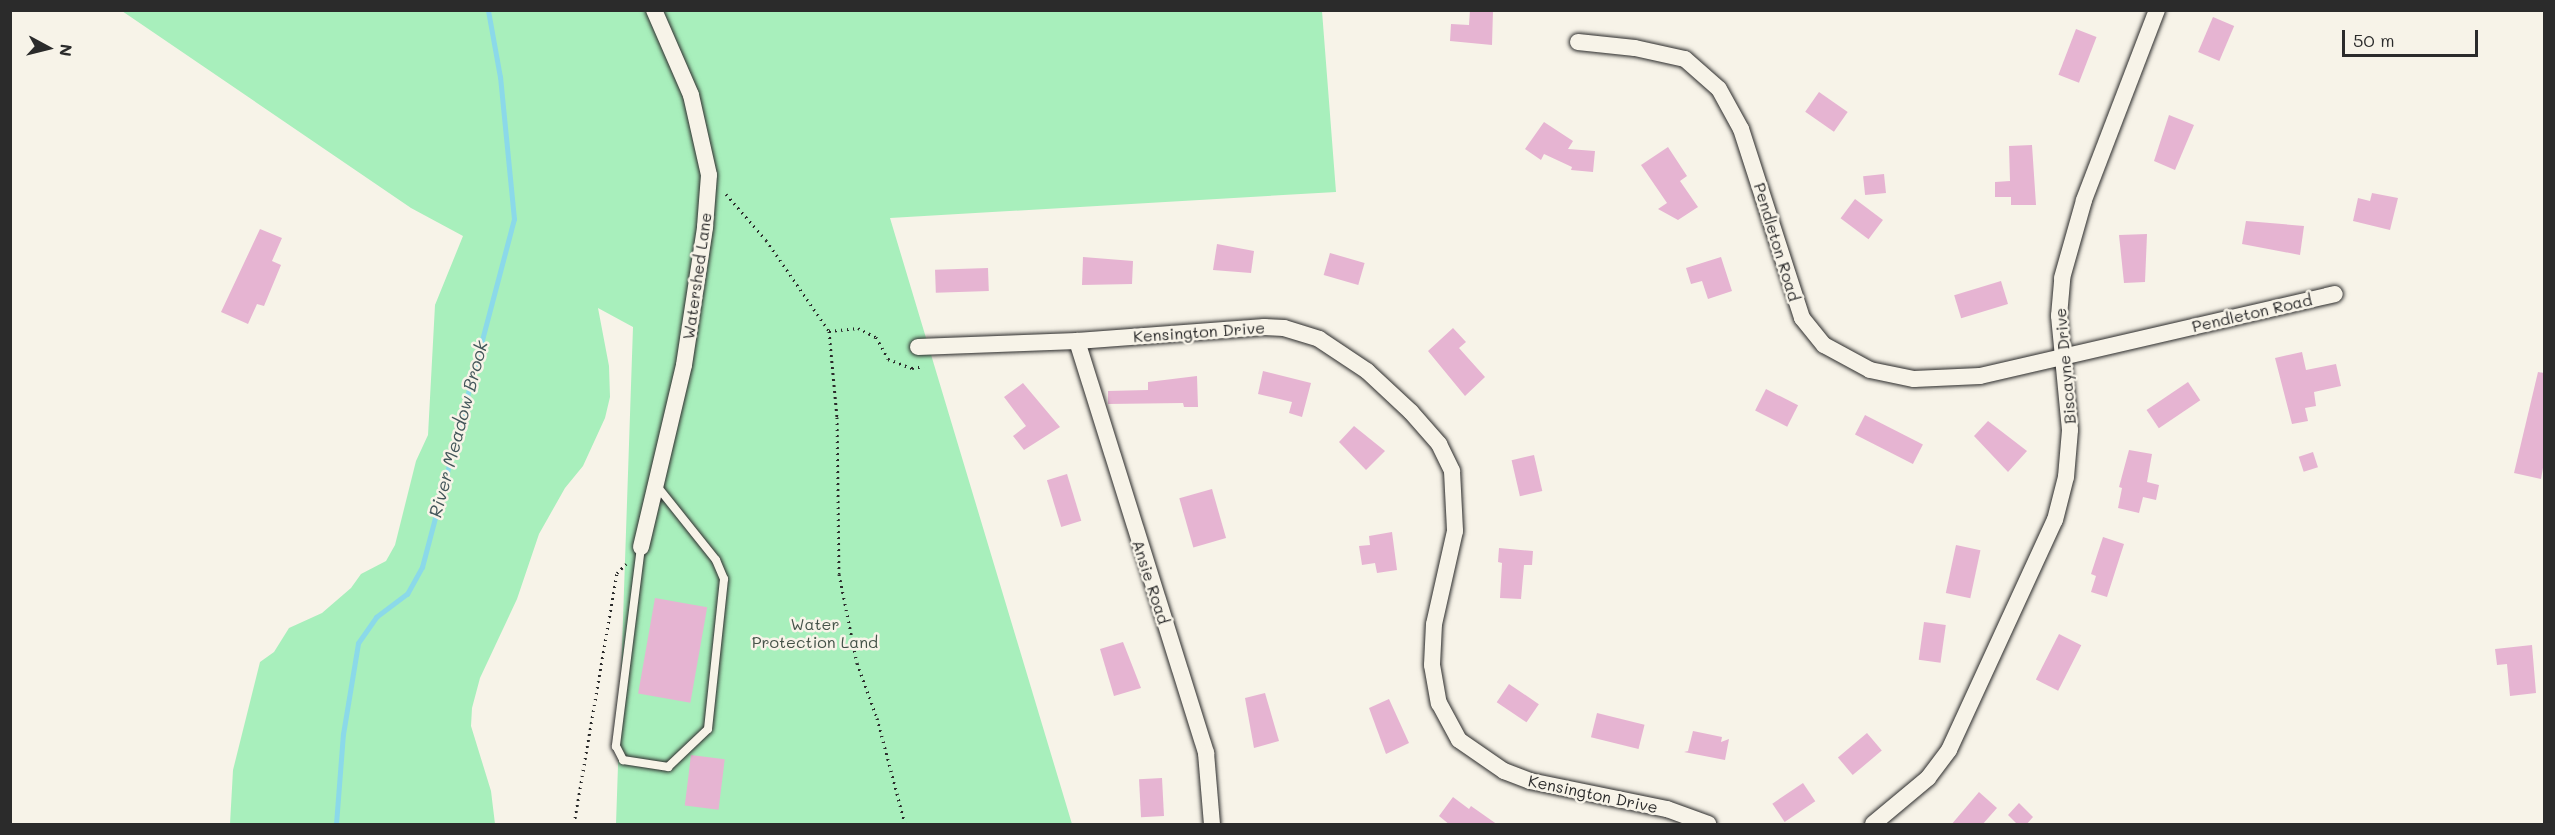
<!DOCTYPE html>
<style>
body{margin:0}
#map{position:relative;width:2555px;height:835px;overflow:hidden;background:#f7f3e8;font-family:Mali,sans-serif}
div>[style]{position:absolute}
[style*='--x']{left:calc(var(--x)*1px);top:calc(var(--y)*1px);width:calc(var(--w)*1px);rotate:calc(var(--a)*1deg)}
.green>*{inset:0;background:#a8efbc}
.stream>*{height:5px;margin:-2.5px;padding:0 2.5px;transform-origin:2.5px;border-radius:2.5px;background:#8bd9e9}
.building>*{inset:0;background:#e6b4d2;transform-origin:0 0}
.path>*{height:3px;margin-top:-1.5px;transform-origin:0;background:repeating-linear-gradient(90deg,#2b2b2b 0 1.5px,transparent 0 6px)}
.roads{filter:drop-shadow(0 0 2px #2b2b2b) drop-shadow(0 0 2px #2b2b2b)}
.service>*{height:8px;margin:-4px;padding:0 4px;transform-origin:4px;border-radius:4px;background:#f7f3e8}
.minor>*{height:16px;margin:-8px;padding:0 8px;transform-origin:8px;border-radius:8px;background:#f7f3e8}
span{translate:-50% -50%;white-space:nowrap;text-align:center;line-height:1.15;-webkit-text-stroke:5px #f7f3e8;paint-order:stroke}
.street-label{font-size:16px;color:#2b2b2b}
.park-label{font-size:16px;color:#445248}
.water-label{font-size:18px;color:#43565a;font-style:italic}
.frame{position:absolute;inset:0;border:12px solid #2b2b2b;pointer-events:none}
.north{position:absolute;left:18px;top:18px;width:60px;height:60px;-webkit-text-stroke:4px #f7f3e8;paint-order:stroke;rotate:97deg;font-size:16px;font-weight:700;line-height:24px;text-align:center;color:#2b2b2b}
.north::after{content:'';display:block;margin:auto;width:21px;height:27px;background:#2b2b2b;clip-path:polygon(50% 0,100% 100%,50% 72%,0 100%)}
.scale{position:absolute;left:2342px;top:30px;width:136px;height:27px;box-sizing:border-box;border:3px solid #2b2b2b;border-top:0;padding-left:8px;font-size:18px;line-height:21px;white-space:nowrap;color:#2b2b2b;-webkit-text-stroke:4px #f7f3e8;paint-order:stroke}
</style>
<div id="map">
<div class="green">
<div style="clip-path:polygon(122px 11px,1322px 11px,1336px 192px,890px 218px,1072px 824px,616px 824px,633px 327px,598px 308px,609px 366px,610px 397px,605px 418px,583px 466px,565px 488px,539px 534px,517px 599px,480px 678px,472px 708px,471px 726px,491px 791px,495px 824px,230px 824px,233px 770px,260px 662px,274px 652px,289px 628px,322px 613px,351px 588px,361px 574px,386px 561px,395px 545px,416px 461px,428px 435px,435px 305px,463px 236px,411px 208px)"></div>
</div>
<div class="stream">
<div style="--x:336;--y:824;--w:90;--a:-85.6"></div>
<div style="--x:343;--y:734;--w:92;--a:-80.6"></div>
<div style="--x:358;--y:643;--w:32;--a:-55"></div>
<div style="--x:376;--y:617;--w:39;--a:-37"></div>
<div style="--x:407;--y:594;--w:31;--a:-61"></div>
<div style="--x:422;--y:567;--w:360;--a:-75.2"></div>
<div style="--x:514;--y:219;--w:143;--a:-95.6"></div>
<div style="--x:500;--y:77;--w:68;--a:-100.2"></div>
</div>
<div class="building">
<div style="clip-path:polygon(1470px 10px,1493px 10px,1492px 45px,1450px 41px,1451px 24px,1469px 25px)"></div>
<div style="left:2213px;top:17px;width:23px;height:38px;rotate:23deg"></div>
<div style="left:2076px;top:29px;width:22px;height:49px;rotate:21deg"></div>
<div style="left:1819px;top:92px;width:35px;height:24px;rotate:35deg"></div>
<div style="clip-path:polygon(2169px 115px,2194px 125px,2175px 170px,2154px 161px)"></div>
<div style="clip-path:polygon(1544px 122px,1573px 141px,1568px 149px,1595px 151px,1593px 172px,1571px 170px,1572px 167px,1544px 154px,1541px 160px,1525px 149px)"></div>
<div style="clip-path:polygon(2032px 145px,2036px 205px,2011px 205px,2011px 197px,1995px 197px,1995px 182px,2010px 181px,2009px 146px)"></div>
<div style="clip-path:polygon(1668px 147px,1687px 176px,1680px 181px,1698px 207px,1678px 220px,1658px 209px,1667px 203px,1641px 165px)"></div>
<div style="left:1884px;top:174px;width:19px;height:21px;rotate:84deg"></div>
<div style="clip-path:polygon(2372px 193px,2398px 198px,2390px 230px,2353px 221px,2358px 198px,2370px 201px)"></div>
<div style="left:1855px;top:199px;width:35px;height:24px;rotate:37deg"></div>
<div style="clip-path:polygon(2246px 221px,2304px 226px,2300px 255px,2242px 244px)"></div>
<div style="clip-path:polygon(260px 229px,282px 238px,272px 261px,281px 265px,264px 306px,257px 304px,248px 324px,221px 312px)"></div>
<div style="clip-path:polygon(2147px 234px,2145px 282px,2124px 283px,2119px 235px)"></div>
<div style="clip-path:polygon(1217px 244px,1254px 251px,1251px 273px,1213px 270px)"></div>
<div style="left:1330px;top:253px;width:36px;height:23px;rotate:16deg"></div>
<div style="clip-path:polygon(1083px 257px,1133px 261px,1132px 284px,1082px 285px)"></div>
<div style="clip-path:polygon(1721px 257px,1732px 291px,1708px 299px,1702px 281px,1691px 284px,1686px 268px)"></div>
<div style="left:988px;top:268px;width:23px;height:53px;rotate:88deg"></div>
<div style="left:2001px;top:281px;width:24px;height:49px;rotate:73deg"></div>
<div style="clip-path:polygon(1453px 328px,1466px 342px,1459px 348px,1485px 377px,1465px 396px,1428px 351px)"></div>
<div style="clip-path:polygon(2302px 352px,2306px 370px,2336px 364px,2341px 386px,2314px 392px,2316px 406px,2305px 408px,2308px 421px,2292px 424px,2275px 358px)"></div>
<div style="clip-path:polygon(1263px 371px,1311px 383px,1302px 417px,1289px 413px,1292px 402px,1258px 394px)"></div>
<div style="clip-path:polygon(2538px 372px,2544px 373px,2544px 462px,2541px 479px,2514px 473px)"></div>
<div style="clip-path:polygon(1197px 376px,1198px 407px,1184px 407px,1183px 403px,1108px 404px,1108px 391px,1148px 390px,1148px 382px)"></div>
<div style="left:2188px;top:382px;width:22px;height:50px;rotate:56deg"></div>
<div style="clip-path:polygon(1023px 383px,1060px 427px,1024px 450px,1013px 436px,1026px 426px,1004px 397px)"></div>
<div style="left:1766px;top:389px;width:36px;height:24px;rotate:27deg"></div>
<div style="left:1865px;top:415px;width:65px;height:22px;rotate:27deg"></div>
<div style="clip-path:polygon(1988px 421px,2027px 451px,2008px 472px,1974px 436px)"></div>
<div style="clip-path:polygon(1354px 426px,1385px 451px,1366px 470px,1339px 442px)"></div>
<div style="clip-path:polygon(2129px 450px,2152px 454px,2147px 482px,2159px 485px,2156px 500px,2143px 497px,2139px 513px,2118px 508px,2122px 488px,2119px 487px)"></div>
<div style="left:2313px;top:452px;width:16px;height:15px;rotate:72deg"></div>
<div style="left:1534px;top:455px;width:37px;height:23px;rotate:77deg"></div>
<div style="left:1067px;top:474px;width:49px;height:21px;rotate:73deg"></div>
<div style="left:1212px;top:489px;width:51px;height:34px;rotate:74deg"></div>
<div style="clip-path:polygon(1392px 532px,1397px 570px,1377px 573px,1375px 563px,1362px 565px,1359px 546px,1370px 545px,1369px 536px)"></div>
<div style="clip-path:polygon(2103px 537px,2124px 544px,2107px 597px,2091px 592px,2096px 576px,2091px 574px)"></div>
<div style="left:1956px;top:545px;width:25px;height:49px;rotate:12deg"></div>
<div style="clip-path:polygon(1499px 548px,1533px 551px,1532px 565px,1524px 565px,1521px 599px,1500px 598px,1502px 563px,1498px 562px)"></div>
<div style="left:655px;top:598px;width:53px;height:97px;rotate:10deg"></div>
<div style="left:1924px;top:622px;width:22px;height:38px;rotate:8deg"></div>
<div style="left:2059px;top:634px;width:25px;height:51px;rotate:27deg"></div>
<div style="clip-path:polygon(1123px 642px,1141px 688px,1114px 696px,1100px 649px)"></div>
<div style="clip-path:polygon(2532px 645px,2536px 693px,2510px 696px,2507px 664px,2497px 665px,2495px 649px)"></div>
<div style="left:1509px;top:684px;width:36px;height:22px;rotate:34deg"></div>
<div style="clip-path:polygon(1265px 693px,1279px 741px,1254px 748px,1245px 698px)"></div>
<div style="clip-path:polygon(1389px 699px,1409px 743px,1386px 754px,1369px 708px)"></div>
<div style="left:1597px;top:713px;width:49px;height:25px;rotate:14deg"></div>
<div style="clip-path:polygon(1693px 731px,1722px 737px,1721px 742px,1729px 739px,1725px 760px,1684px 752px,1688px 751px)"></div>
<div style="left:1867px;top:733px;width:23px;height:38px;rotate:50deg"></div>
<div style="left:691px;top:755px;width:34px;height:51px;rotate:7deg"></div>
<div style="left:1162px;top:778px;width:38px;height:23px;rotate:87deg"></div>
<div style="left:1803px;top:783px;width:22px;height:37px;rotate:56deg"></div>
<div style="clip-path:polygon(1979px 792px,1997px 808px,1982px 825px,1951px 825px)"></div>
<div style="clip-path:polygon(1453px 797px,1469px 809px,1471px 806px,1498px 825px,1450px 825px,1439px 816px)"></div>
<div style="clip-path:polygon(2019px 803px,2033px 817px,2026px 825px,2018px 825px,2008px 815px)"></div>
</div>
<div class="path">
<div style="--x:726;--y:194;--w:61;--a:49"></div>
<div style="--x:766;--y:240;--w:111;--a:55.3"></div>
<div style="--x:829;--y:331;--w:86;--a:84.7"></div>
<div style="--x:837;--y:417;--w:157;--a:89.3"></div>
<div style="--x:839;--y:574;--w:91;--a:78.6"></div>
<div style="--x:857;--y:663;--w:59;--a:70"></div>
<div style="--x:877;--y:718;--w:110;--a:75.2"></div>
<div style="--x:829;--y:331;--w:29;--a:-6"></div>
<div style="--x:858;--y:328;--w:20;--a:27"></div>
<div style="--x:876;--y:337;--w:25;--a:61"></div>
<div style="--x:888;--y:359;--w:26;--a:21"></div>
<div style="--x:912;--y:368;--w:12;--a:-9"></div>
<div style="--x:574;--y:824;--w:255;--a:-80.3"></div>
<div style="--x:617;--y:573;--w:13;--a:-45"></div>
</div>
<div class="roads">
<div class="service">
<div style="--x:641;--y:547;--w:201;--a:97.2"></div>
<div style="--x:616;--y:746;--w:16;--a:63"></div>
<div style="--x:623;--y:760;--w:46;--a:8.8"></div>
<div style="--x:668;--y:767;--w:55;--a:-43.5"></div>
<div style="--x:708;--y:729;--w:151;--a:-83.9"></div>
<div style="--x:724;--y:579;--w:21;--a:-113"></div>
<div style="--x:716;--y:560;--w:95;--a:-128.6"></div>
</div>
<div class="minor">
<div style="--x:1578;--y:42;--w:57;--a:6"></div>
<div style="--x:1635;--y:48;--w:51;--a:12.4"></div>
<div style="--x:1685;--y:59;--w:45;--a:41.4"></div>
<div style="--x:1719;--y:89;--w:46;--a:61.2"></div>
<div style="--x:1741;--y:129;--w:199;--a:72.1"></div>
<div style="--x:1802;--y:318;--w:35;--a:51"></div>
<div style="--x:1824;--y:345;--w:52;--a:28.5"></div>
<div style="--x:1870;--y:370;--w:45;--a:11.6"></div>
<div style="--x:1914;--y:379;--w:66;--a:-2.6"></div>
<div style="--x:1980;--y:376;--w:364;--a:-13"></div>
<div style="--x:1077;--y:341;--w:432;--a:72.6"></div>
<div style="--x:1206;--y:753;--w:71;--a:85.2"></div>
<div style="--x:918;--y:347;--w:159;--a:-2.2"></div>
<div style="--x:1077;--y:341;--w:188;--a:-4.3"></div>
<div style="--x:1264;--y:327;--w:20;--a:3"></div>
<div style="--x:1284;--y:328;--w:37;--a:17"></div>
<div style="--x:1319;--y:339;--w:58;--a:33.7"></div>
<div style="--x:1367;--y:371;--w:60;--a:43"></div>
<div style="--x:1411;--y:412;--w:43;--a:48.8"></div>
<div style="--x:1439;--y:444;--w:30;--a:64"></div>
<div style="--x:1452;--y:471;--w:60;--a:87.1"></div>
<div style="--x:1455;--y:531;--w:95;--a:102.7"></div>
<div style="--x:1434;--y:624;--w:41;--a:92.8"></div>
<div style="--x:1432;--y:665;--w:39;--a:80"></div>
<div style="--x:1439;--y:703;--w:42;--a:61.6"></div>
<div style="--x:1459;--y:740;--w:55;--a:34.6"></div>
<div style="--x:1504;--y:771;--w:28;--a:21"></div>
<div style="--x:1530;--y:781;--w:140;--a:11.6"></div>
<div style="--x:1667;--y:809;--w:44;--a:20.1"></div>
<div style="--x:641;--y:547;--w:187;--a:-76.7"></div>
<div style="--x:684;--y:365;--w:140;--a:-81.3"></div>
<div style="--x:705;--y:227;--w:52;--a:-85.6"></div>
<div style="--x:709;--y:175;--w:82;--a:-102.7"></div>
<div style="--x:691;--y:95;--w:93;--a:-113.5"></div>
<div style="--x:1873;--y:824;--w:72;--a:-39.9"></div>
<div style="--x:1928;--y:778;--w:35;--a:-53"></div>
<div style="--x:1949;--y:750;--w:253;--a:-65.3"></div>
<div style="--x:2055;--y:520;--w:44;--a:-75.7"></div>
<div style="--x:2066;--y:477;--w:47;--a:-85.1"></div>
<div style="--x:2070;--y:430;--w:115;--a:-95.5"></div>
<div style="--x:2059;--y:316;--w:38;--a:-85"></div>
<div style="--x:2062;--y:278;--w:81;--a:-74.2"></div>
<div style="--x:2084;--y:200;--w:204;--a:-69"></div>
</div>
</div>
<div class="street-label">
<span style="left:1777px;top:242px;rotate:73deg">Pendleton Road</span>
<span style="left:697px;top:276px;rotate:-82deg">Watershed Lane</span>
<span style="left:2252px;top:313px;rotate:-13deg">Pendleton Road</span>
<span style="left:1199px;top:332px;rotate:-4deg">Kensington Drive</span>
<span style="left:2065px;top:366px;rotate:-95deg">Biscayne Drive</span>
<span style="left:1151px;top:582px;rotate:72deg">Ansie Road</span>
<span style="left:1593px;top:794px;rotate:12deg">Kensington Drive</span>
</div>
<div class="park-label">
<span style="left:815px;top:633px">Water<br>Protection Land</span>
</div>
<div class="water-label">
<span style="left:458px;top:429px;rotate:-75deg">River Meadow Brook</span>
</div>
<div class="frame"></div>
<div class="north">N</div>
<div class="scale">50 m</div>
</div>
